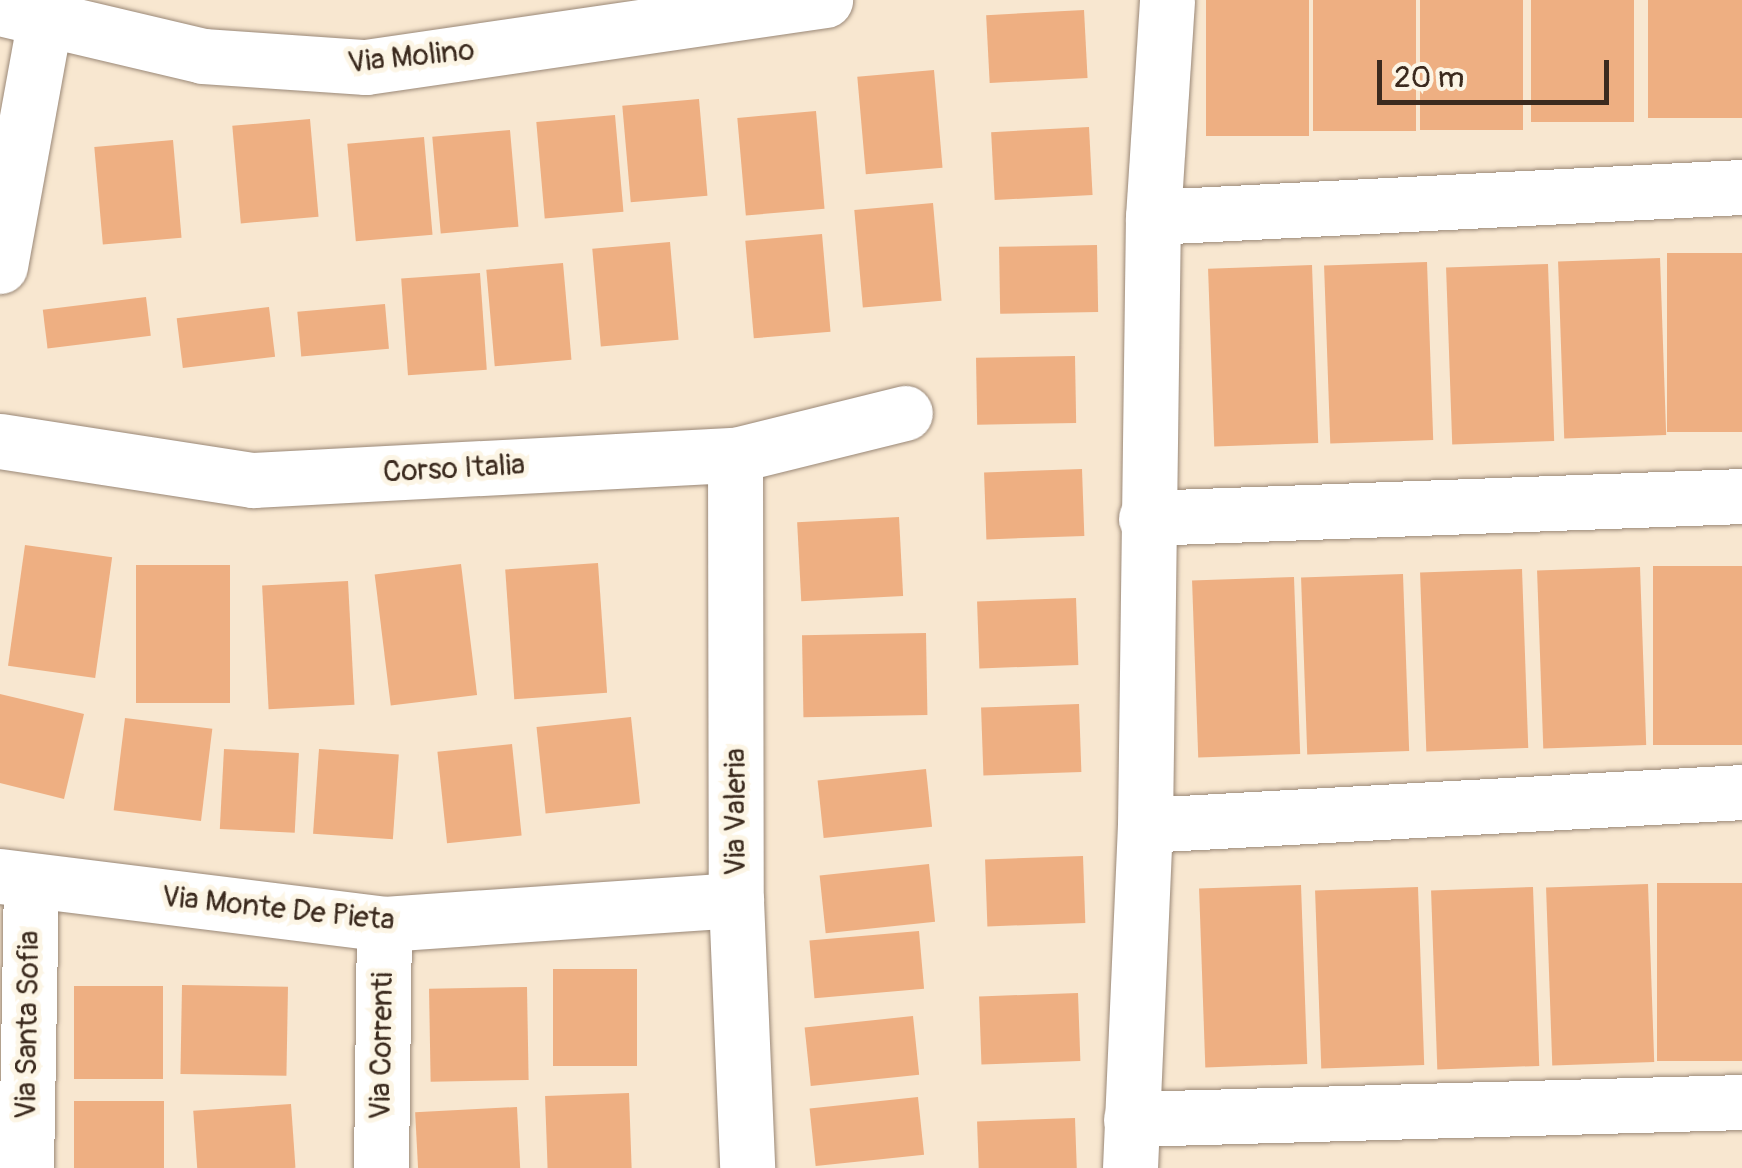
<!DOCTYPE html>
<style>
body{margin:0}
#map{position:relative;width:1742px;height:1168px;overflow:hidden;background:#f8e7d0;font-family:Pangolin,sans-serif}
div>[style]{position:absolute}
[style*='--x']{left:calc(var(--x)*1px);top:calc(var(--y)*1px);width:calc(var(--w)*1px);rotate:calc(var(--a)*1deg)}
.building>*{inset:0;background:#eeaf82;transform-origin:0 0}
.roads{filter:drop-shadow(0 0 2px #9a8877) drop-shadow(0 0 2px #9a8877)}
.street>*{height:55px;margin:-27.5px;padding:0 27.5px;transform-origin:27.5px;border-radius:27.5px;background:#fff}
span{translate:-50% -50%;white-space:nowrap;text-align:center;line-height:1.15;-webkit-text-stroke:10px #fcf5e5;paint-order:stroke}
.street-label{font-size:30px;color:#3b2a1e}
.scale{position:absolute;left:1377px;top:60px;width:232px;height:45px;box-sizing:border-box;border:5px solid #3b2a1e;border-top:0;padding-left:12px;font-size:30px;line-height:35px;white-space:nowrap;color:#3b2a1e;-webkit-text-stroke:8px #fcf5e5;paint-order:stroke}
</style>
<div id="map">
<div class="building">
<div style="left:1206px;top:0;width:103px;height:136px"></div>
<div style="left:1313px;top:0;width:103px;height:131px"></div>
<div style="left:1420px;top:0;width:103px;height:130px"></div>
<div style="left:1531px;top:0;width:103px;height:122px"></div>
<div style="left:1648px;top:0;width:94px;height:118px"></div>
<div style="left:1084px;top:10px;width:68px;height:98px;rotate:87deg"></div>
<div style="left:934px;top:70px;width:98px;height:77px;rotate:85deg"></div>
<div style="left:699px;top:99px;width:97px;height:77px;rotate:85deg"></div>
<div style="left:816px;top:111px;width:98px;height:79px;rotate:85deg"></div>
<div style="left:615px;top:115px;width:97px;height:79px;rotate:85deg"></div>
<div style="left:310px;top:119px;width:98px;height:78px;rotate:85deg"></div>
<div style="left:1089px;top:127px;width:68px;height:98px;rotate:87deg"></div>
<div style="left:510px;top:130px;width:97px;height:78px;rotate:85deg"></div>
<div style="left:424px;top:137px;width:98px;height:77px;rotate:85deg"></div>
<div style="left:173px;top:140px;width:98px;height:79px;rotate:85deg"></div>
<div style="left:933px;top:203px;width:98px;height:79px;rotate:85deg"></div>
<div style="left:822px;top:234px;width:98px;height:77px;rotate:85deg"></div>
<div style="left:670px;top:242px;width:98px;height:78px;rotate:85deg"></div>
<div style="left:1097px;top:245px;width:67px;height:98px;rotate:89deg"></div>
<div style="left:1742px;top:253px;width:179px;height:75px;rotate:90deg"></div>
<div style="left:1660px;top:258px;width:177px;height:102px;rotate:88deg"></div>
<div style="left:1427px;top:262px;width:178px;height:103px;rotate:88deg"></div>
<div style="left:563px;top:263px;width:97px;height:77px;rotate:85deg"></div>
<div style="left:1548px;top:264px;width:177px;height:102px;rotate:88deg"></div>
<div style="left:1312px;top:265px;width:178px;height:104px;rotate:88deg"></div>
<div style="left:480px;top:273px;width:97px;height:79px;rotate:86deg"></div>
<div style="left:146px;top:297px;width:39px;height:104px;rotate:83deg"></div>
<div style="left:385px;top:304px;width:45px;height:88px;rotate:85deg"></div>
<div style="left:269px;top:307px;width:50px;height:93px;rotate:83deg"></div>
<div style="left:1075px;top:356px;width:67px;height:99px;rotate:89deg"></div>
<div style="left:1082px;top:469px;width:67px;height:98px;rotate:88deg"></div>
<div style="left:899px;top:517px;width:79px;height:102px;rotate:87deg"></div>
<div style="left:25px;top:545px;width:88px;height:122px;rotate:8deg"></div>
<div style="left:598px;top:563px;width:130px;height:93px;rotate:86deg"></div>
<div style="left:461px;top:564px;width:132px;height:87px;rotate:83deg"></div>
<div style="left:136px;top:565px;width:94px;height:138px"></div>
<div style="left:1742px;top:566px;width:179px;height:89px;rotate:90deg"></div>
<div style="left:1640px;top:567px;width:178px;height:103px;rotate:88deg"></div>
<div style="left:1522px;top:569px;width:179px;height:102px;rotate:88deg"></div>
<div style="left:1403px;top:574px;width:177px;height:102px;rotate:88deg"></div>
<div style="left:1294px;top:577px;width:177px;height:102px;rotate:88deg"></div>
<div style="left:348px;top:581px;width:124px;height:86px;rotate:87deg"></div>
<div style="left:1076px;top:598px;width:67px;height:99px;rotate:88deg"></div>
<div style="left:926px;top:633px;width:82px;height:124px;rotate:89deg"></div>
<div style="clip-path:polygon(0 694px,84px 714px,64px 799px,0 783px)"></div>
<div style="left:1079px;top:704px;width:68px;height:98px;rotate:88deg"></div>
<div style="left:631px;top:717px;width:87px;height:95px;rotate:84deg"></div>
<div style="left:125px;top:718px;width:88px;height:93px;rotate:7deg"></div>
<div style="left:512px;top:744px;width:92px;height:75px;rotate:84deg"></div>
<div style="left:224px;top:749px;width:75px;height:80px;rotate:3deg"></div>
<div style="left:319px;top:749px;width:80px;height:85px;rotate:4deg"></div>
<div style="left:926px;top:769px;width:58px;height:109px;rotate:84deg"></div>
<div style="left:1083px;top:856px;width:67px;height:98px;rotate:88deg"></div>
<div style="left:929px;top:864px;width:58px;height:110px;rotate:84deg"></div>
<div style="left:1742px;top:883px;width:178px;height:85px;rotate:90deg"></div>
<div style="left:1648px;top:884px;width:178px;height:102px;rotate:88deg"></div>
<div style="left:1301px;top:885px;width:179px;height:102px;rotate:88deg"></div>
<div style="left:1418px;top:887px;width:178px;height:103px;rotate:88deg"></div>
<div style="left:1533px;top:887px;width:179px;height:102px;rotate:88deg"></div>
<div style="left:919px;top:931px;width:58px;height:110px;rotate:85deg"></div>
<div style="left:637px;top:969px;width:97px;height:84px;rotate:90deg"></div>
<div style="left:182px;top:985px;width:106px;height:89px;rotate:1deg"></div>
<div style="left:163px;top:986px;width:93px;height:89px;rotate:90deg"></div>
<div style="left:527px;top:987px;width:93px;height:98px;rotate:89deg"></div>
<div style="left:1078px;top:993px;width:68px;height:99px;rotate:88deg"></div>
<div style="left:913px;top:1016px;width:59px;height:109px;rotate:84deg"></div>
<div style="left:629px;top:1093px;width:75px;height:84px;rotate:88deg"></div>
<div style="left:918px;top:1097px;width:58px;height:109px;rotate:84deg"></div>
<div style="left:74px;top:1101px;width:90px;height:67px"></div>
<div style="left:291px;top:1104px;width:64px;height:98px;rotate:86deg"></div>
<div style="left:517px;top:1107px;width:61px;height:102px;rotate:87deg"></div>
<div style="left:1075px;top:1118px;width:50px;height:98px;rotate:88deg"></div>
</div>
<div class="roads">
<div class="street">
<div style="--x:0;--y:8;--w:209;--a:13.3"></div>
<div style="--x:203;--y:56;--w:163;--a:3.9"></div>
<div style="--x:366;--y:67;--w:464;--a:-8.3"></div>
<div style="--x:1153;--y:217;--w:590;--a:-2.92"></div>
<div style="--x:0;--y:266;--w:246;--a:-79.7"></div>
<div style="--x:0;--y:441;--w:256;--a:8.8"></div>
<div style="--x:253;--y:480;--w:483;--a:-3"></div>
<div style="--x:735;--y:455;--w:175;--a:-13.9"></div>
<div style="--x:735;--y:455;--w:445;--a:89.9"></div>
<div style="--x:736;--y:900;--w:268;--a:87.6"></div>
<div style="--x:1146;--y:518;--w:596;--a:-2.11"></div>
<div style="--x:1145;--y:825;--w:598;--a:-3.16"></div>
<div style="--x:0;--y:876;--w:387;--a:7.1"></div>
<div style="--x:384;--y:924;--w:353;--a:-3.9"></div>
<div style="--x:1131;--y:1119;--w:611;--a:-1.59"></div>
<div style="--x:26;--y:1168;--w:285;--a:-89"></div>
<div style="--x:381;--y:1168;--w:244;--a:-89.3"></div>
<div style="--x:1130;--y:1168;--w:343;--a:-87.5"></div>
<div style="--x:1145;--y:825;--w:608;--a:-89.25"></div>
<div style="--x:1153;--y:217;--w:217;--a:-86.3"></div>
</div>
</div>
<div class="street-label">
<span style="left:411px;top:57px;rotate:-6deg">Via Molino</span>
<span style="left:454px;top:469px;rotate:-3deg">Corso Italia</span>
<span style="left:736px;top:812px;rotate:-90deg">Via Valeria</span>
<span style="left:278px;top:909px;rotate:6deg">Via Monte De Pieta</span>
<span style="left:28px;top:1025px;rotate:-89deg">Via Santa Sofia</span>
<span style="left:382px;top:1046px;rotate:-89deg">Via Correnti</span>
</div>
<div class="scale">20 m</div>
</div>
